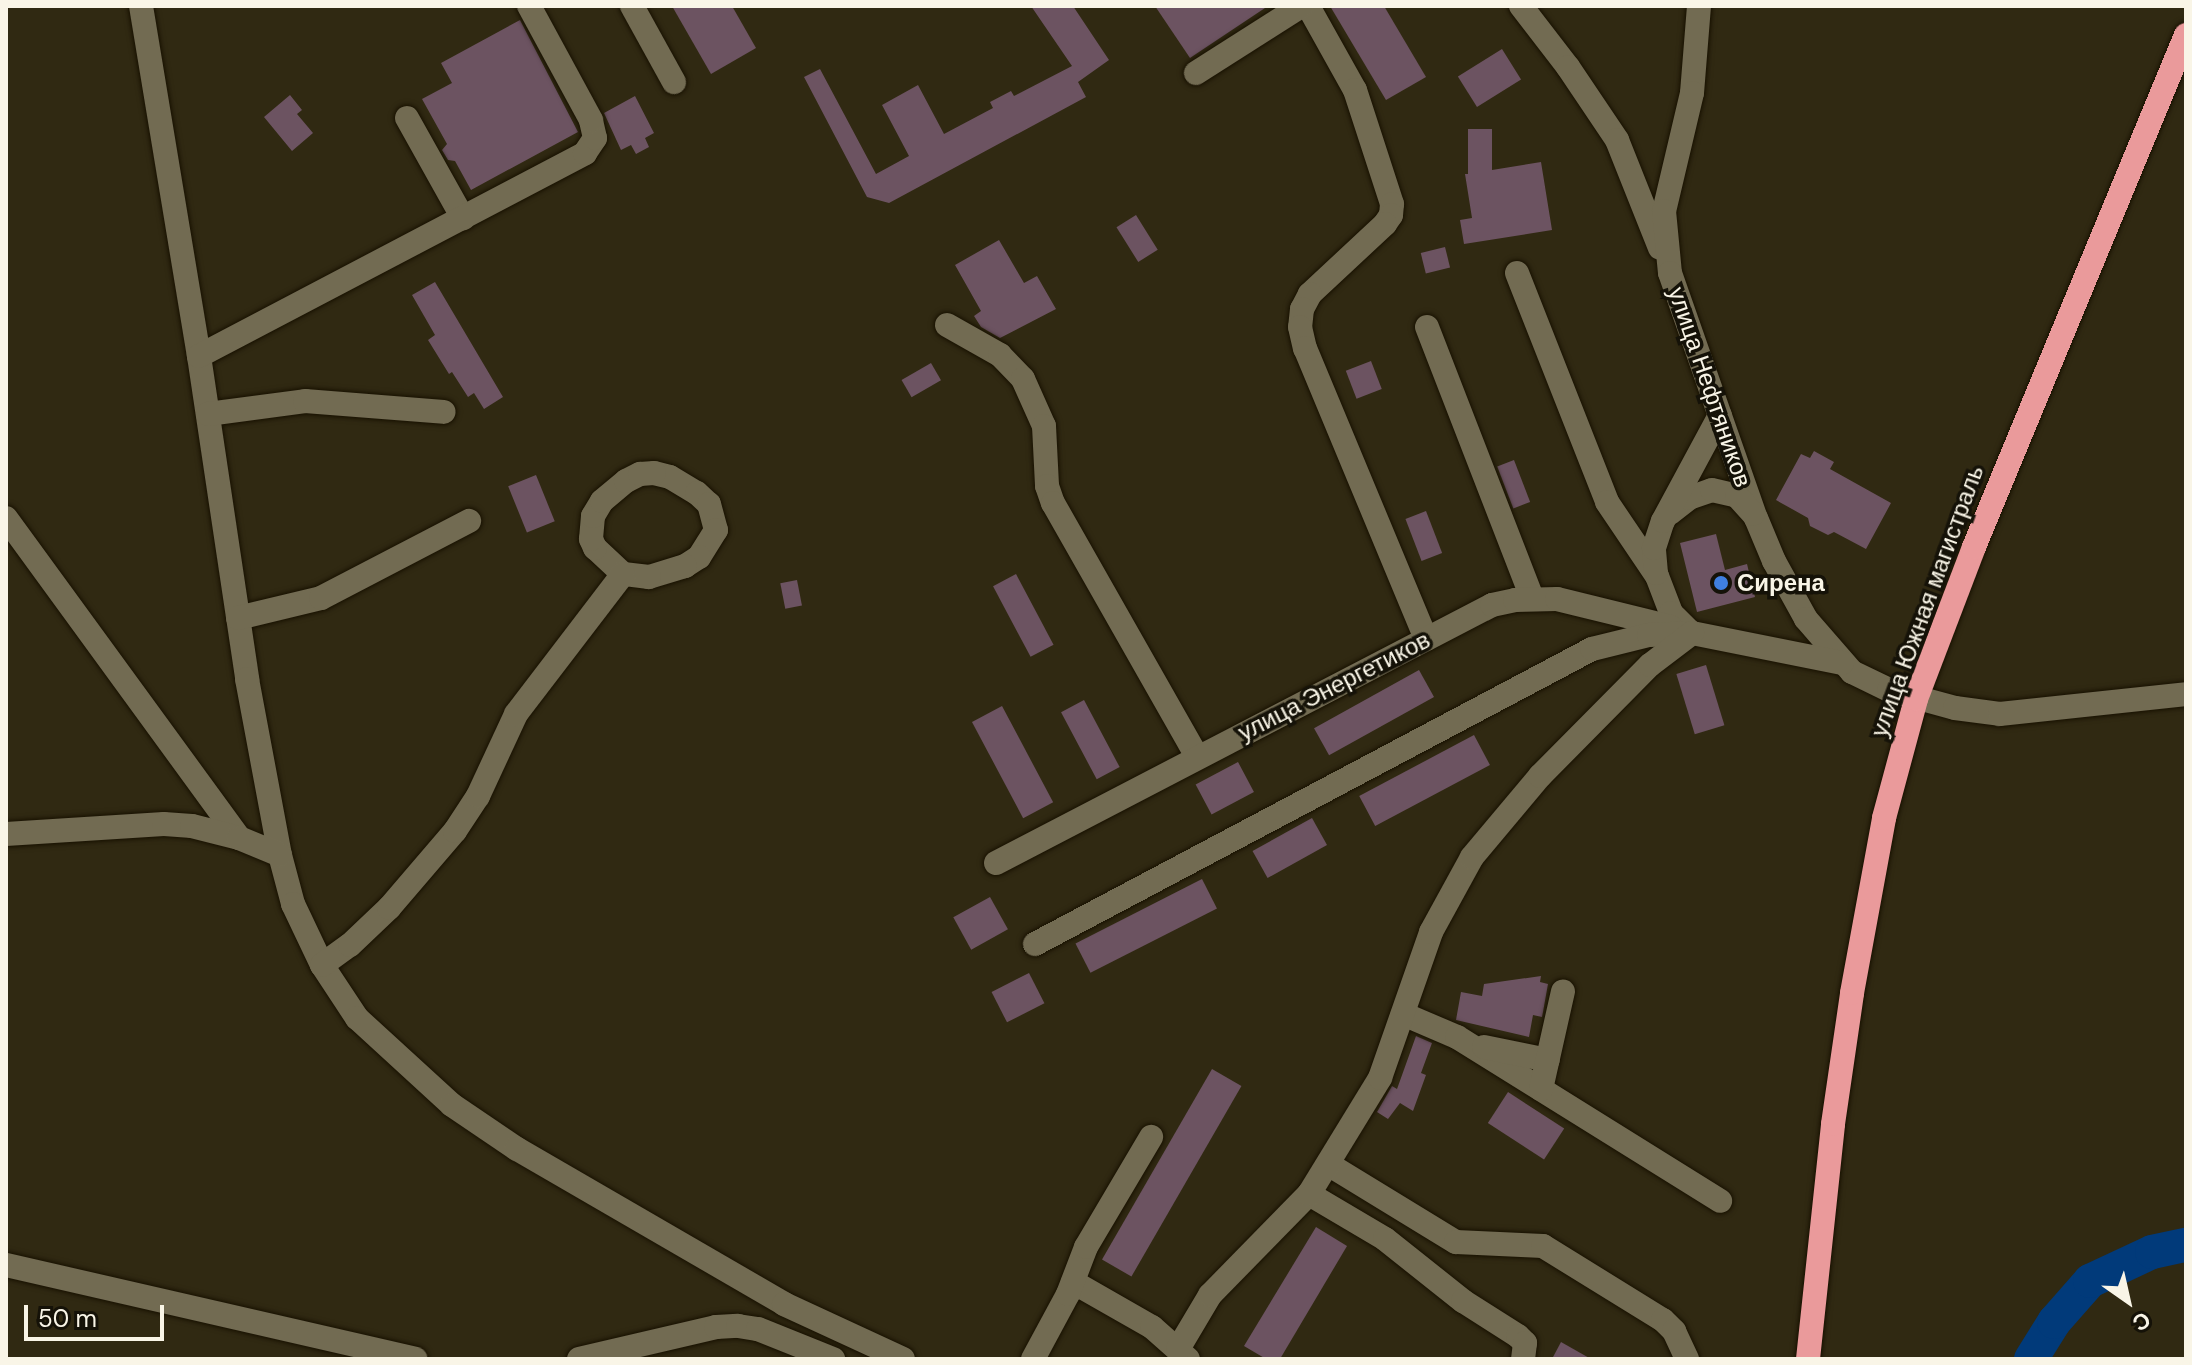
<!DOCTYPE html>
<meta charset="utf-8">
<style>
body{margin:0}
#map{position:relative;width:2192px;height:1365px;overflow:hidden;background:#302912;font-family:"DM Sans",sans-serif}
div>[style]{position:absolute}
[style*='--x']{left:calc(var(--x)*1px);top:calc(var(--y)*1px);width:calc(var(--w)*1px);rotate:calc(var(--a)*1deg)}
.river>*{height:34px;margin:-17px;padding:0 17px;transform-origin:17px;border-radius:17px;background:#013a7a}
.building>*{inset:0;background:#6c5361;transform-origin:0 0}
.roads{filter:drop-shadow(0 0 2px #181100) drop-shadow(0 0 2px #181100)}
.minor>*{height:24px;margin:-12px;padding:0 12px;transform-origin:12px;border-radius:12px;background:#726b52}
.highway>*{height:24px;margin:-12px;padding:0 12px;transform-origin:12px;border-radius:12px;background:#ea9a9b}
.dots>*{width:22px;height:22px;translate:-50% -50%;box-sizing:border-box;border:4px solid #151208;border-radius:50%}
span{translate:-50% -50%;white-space:nowrap;text-align:center;line-height:1.15;-webkit-text-stroke:7px #151208;paint-order:stroke}
.street-label{font-size:24px;color:#f9f5e7}
.poi-label{font-size:24px;color:#f9f5e7;font-weight:700}
.left{translate:0 -50%;text-align:left}
.frame{position:absolute;inset:0;border:8px solid #f9f5e7;pointer-events:none}
.north{position:absolute;left:2088px;top:1261px;width:80px;height:80px;-webkit-text-stroke:6px #151208;paint-order:stroke;rotate:146deg;font-size:22px;font-weight:700;line-height:32px;text-align:center;color:#f9f5e7}
.north::after{content:'';display:block;margin:auto;width:28px;height:36px;background:#f9f5e7;clip-path:polygon(50% 0,100% 100%,50% 72%,0 100%)}
.scale{position:absolute;left:24px;top:1305px;width:140px;height:36px;box-sizing:border-box;border:4px solid #f9f5e7;border-top:0;padding-left:10px;font-size:24px;line-height:28px;white-space:nowrap;color:#f9f5e7;-webkit-text-stroke:6px #151208;paint-order:stroke}
</style>
<div id="map">
<div class="river">
<div style="--x:2031;--y:1359;--w:44;--a:-58.1"></div>
<div style="--x:2054;--y:1322;--w:55;--a:-48.7"></div>
<div style="--x:2090;--y:1281;--w:68;--a:-25.1"></div>
<div style="--x:2152;--y:1252;--w:35;--a:-12"></div>
</div>
<div class="building">
<div style="clip-path:polygon(672px 6px,732px 6px,756px 48px,711px 74px)"></div>
<div style="clip-path:polygon(1031px 6px,1073px 6px,1109px 60px,1078px 82px,1086px 97px,889px 203px,867px 197px,804px 77px,820px 69px,876px 174px,909px 156px,882px 105px,918px 85px,944px 134px,993px 108px,990px 102px,1011px 91px,1014px 96px,1072px 66px)"></div>
<div style="clip-path:polygon(1155px 6px,1268px 6px,1190px 58px)"></div>
<div style="clip-path:polygon(1330px 6px,1384px 6px,1426px 77px,1386px 100px)"></div>
<div style="clip-path:polygon(520px 20px,578px 132px,471px 190px,455px 161px,448px 160px,442px 150px,447px 144px,422px 99px,452px 83px,441px 63px)"></div>
<div style="left:1502px;top:49px;width:36px;height:52px;rotate:58deg"></div>
<div style="clip-path:polygon(290px 95px,302px 110px,297px 114px,313px 133px,292px 151px,264px 117px)"></div>
<div style="clip-path:polygon(635px 96px,654px 133px,645px 138px,649px 147px,636px 154px,631px 145px,621px 150px,604px 113px)"></div>
<div style="clip-path:polygon(1468px 129px,1492px 129px,1492px 170px,1541px 162px,1552px 230px,1464px 244px,1460px 220px,1472px 218px,1465px 174px,1468px 174px)"></div>
<div style="left:1136px;top:215px;width:41px;height:23px;rotate:58deg"></div>
<div style="clip-path:polygon(999px 240px,1024px 283px,1037px 276px,1056px 309px,1000px 338px,981px 327px,974px 316px,981px 311px,955px 265px)"></div>
<div style="left:1445px;top:247px;width:21px;height:25px;rotate:76deg"></div>
<div style="clip-path:polygon(435px 282px,503px 397px,484px 409px,474px 393px,468px 397px,452px 372px,449px 374px,428px 340px,435px 335px,412px 295px)"></div>
<div style="left:1371px;top:361px;width:30px;height:27px;rotate:69deg"></div>
<div style="left:931px;top:363px;width:20px;height:34px;rotate:60deg"></div>
<div style="clip-path:polygon(1814px 451px,1834px 462px,1830px 469px,1891px 503px,1866px 549px,1834px 532px,1828px 535px,1810px 526px,1808px 518px,1776px 500px,1801px 454px,1810px 458px)"></div>
<div style="left:1514px;top:460px;width:45px;height:18px;rotate:69deg"></div>
<div style="left:536px;top:475px;width:50px;height:30px;rotate:68deg"></div>
<div style="left:1426px;top:511px;width:45px;height:22px;rotate:69deg"></div>
<div style="clip-path:polygon(1716px 534px,1725px 570px,1747px 564px,1755px 597px,1697px 612px,1680px 543px)"></div>
<div style="left:1016px;top:574px;width:80px;height:26px;rotate:62deg"></div>
<div style="left:797px;top:580px;width:26px;height:17px;rotate:79deg"></div>
<div style="left:1706px;top:665px;width:63px;height:31px;rotate:73deg"></div>
<div style="left:1419px;top:670px;width:31px;height:120px;rotate:61deg"></div>
<div style="left:1084px;top:700px;width:76px;height:26px;rotate:62deg"></div>
<div style="left:1002px;top:706px;width:109px;height:34px;rotate:62deg"></div>
<div style="left:1474px;top:735px;width:34px;height:130px;rotate:62deg"></div>
<div style="left:1238px;top:762px;width:34px;height:48px;rotate:62deg"></div>
<div style="left:1312px;top:818px;width:31px;height:68px;rotate:61deg"></div>
<div style="left:1202px;top:879px;width:33px;height:142px;rotate:63deg"></div>
<div style="left:990px;top:897px;width:37px;height:42px;rotate:61deg"></div>
<div style="left:1029px;top:973px;width:34px;height:42px;rotate:63deg"></div>
<div style="clip-path:polygon(1541px 976px,1540px 982px,1548px 984px,1543px 1012px,1542px 1017px,1533px 1015px,1529px 1037px,1456px 1020px,1461px 992px,1482px 996px,1484px 984px)"></div>
<div style="clip-path:polygon(1416px 1036px,1432px 1043px,1421px 1073px,1426px 1075px,1413px 1111px,1400px 1103px,1388px 1119px,1377px 1112px,1392px 1086px,1397px 1089px)"></div>
<div style="left:1212px;top:1069px;width:34px;height:220px;rotate:30deg"></div>
<div style="left:1508px;top:1092px;width:67px;height:37px;rotate:33deg"></div>
<div style="clip-path:polygon(1316px 1227px,1347px 1246px,1280px 1359px,1266px 1359px,1244px 1346px)"></div>
<div style="clip-path:polygon(1561px 1342px,1591px 1359px,1552px 1359px)"></div>
</div>
<div class="roads">
<div class="minor">
<div style="--x:141;--y:6;--w:355;--a:80.6"></div>
<div style="--x:199;--y:356;--w:327;--a:81.5"></div>
<div style="--x:247;--y:679;--w:179;--a:79.4"></div>
<div style="--x:280;--y:855;--w:51;--a:75.1"></div>
<div style="--x:293;--y:904;--w:68;--a:64.6"></div>
<div style="--x:322;--y:965;--w:64;--a:56.6"></div>
<div style="--x:357;--y:1018;--w:129;--a:42.5"></div>
<div style="--x:452;--y:1105;--w:78;--a:34.1"></div>
<div style="--x:517;--y:1149;--w:309;--a:30.1"></div>
<div style="--x:784;--y:1304;--w:131;--a:24.8"></div>
<div style="--x:632;--y:6;--w:87;--a:61.1"></div>
<div style="--x:1308;--y:6;--w:96;--a:60.8"></div>
<div style="--x:1355;--y:90;--w:120;--a:72"></div>
<div style="--x:1392;--y:204;--w:11;--a:95"></div>
<div style="--x:1391;--y:215;--w:11;--a:124"></div>
<div style="--x:1385;--y:224;--w:103;--a:137"></div>
<div style="--x:1310;--y:294;--w:17;--a:118"></div>
<div style="--x:1302;--y:309;--w:18;--a:96"></div>
<div style="--x:1300;--y:327;--w:22;--a:77"></div>
<div style="--x:1305;--y:348;--w:315;--a:67.4"></div>
<div style="--x:1521;--y:6;--w:77;--a:52.4"></div>
<div style="--x:1568;--y:67;--w:88;--a:56.1"></div>
<div style="--x:1617;--y:140;--w:116;--a:68.3"></div>
<div style="--x:1699;--y:6;--w:87;--a:94.6"></div>
<div style="--x:1692;--y:93;--w:121;--a:103.3"></div>
<div style="--x:1664;--y:211;--w:62;--a:84.5"></div>
<div style="--x:1670;--y:273;--w:260;--a:70.7"></div>
<div style="--x:1756;--y:518;--w:47;--a:67.3"></div>
<div style="--x:1774;--y:561;--w:66;--a:61.1"></div>
<div style="--x:1806;--y:619;--w:70;--a:49"></div>
<div style="--x:1852;--y:672;--w:41;--a:25.9"></div>
<div style="--x:1889;--y:690;--w:68;--a:15.3"></div>
<div style="--x:1955;--y:708;--w:45;--a:7.6"></div>
<div style="--x:2000;--y:714;--w:187;--a:-6.1"></div>
<div style="--x:1196;--y:73;--w:125;--a:-32.5"></div>
<div style="--x:407;--y:118;--w:115;--a:60.8"></div>
<div style="--x:1517;--y:273;--w:246;--a:68.5"></div>
<div style="--x:1607;--y:502;--w:89;--a:56"></div>
<div style="--x:1657;--y:576;--w:40;--a:69"></div>
<div style="--x:1671;--y:613;--w:27;--a:45"></div>
<div style="--x:947;--y:325;--w:61;--a:29.5"></div>
<div style="--x:1000;--y:355;--w:33;--a:46"></div>
<div style="--x:1023;--y:379;--w:51;--a:65.9"></div>
<div style="--x:1044;--y:426;--w:60;--a:87.1"></div>
<div style="--x:1047;--y:486;--w:18;--a:71"></div>
<div style="--x:1053;--y:503;--w:291;--a:60.4"></div>
<div style="--x:1427;--y:327;--w:291;--a:68.8"></div>
<div style="--x:199;--y:356;--w:436;--a:-27.7"></div>
<div style="--x:585;--y:153;--w:18;--a:-56"></div>
<div style="--x:595;--y:138;--w:18;--a:-103"></div>
<div style="--x:591;--y:120;--w:130;--a:-118.5"></div>
<div style="--x:208;--y:414;--w:98;--a:-7.6"></div>
<div style="--x:305;--y:401;--w:139;--a:4.5"></div>
<div style="--x:654;--y:473;--w:16;--a:14"></div>
<div style="--x:670;--y:477;--w:31;--a:31"></div>
<div style="--x:697;--y:493;--w:16;--a:43"></div>
<div style="--x:709;--y:504;--w:27;--a:75"></div>
<div style="--x:716;--y:530;--w:32;--a:122"></div>
<div style="--x:699;--y:557;--w:17;--a:147"></div>
<div style="--x:685;--y:566;--w:38;--a:163"></div>
<div style="--x:649;--y:577;--w:26;--a:-173"></div>
<div style="--x:623;--y:574;--w:38;--a:-137"></div>
<div style="--x:595;--y:548;--w:10;--a:-114"></div>
<div style="--x:591;--y:539;--w:23;--a:-85"></div>
<div style="--x:593;--y:516;--w:17;--a:-59"></div>
<div style="--x:602;--y:501;--w:31;--a:-40"></div>
<div style="--x:626;--y:481;--w:16;--a:-27"></div>
<div style="--x:640;--y:474;--w:14;--a:-4"></div>
<div style="--x:1670;--y:513;--w:24;--a:-38"></div>
<div style="--x:1689;--y:498;--w:24;--a:-19"></div>
<div style="--x:1712;--y:490;--w:26;--a:13"></div>
<div style="--x:1737;--y:496;--w:24;--a:48"></div>
<div style="--x:6;--y:518;--w:396;--a:53.9"></div>
<div style="--x:1656;--y:573;--w:25;--a:-95"></div>
<div style="--x:1654;--y:548;--w:28;--a:-72"></div>
<div style="--x:1663;--y:521;--w:120;--a:-61.7"></div>
<div style="--x:238;--y:618;--w:85;--a:-13.5"></div>
<div style="--x:321;--y:598;--w:167;--a:-27.5"></div>
<div style="--x:6;--y:834;--w:158;--a:-3.6"></div>
<div style="--x:164;--y:824;--w:28;--a:4"></div>
<div style="--x:192;--y:826;--w:49;--a:14.3"></div>
<div style="--x:239;--y:838;--w:44;--a:22.5"></div>
<div style="--x:996;--y:863;--w:559;--a:-27.48"></div>
<div style="--x:1492;--y:605;--w:24;--a:-12"></div>
<div style="--x:1515;--y:600;--w:42;--a:-1.4"></div>
<div style="--x:1557;--y:599;--w:117;--a:13.8"></div>
<div style="--x:1035;--y:944;--w:630;--a:-27.91"></div>
<div style="--x:1592;--y:649;--w:59;--a:-13.8"></div>
<div style="--x:1649;--y:635;--w:43;--a:-2.7"></div>
<div style="--x:1692;--y:633;--w:153;--a:11.3"></div>
<div style="--x:322;--y:965;--w:34;--a:-36"></div>
<div style="--x:350;--y:945;--w:54;--a:-43.5"></div>
<div style="--x:389;--y:908;--w:101;--a:-49.4"></div>
<div style="--x:455;--y:831;--w:42;--a:-56.7"></div>
<div style="--x:478;--y:796;--w:90;--a:-65.1"></div>
<div style="--x:516;--y:714;--w:176;--a:-52.6"></div>
<div style="--x:1403;--y:1014;--w:59;--a:23.1"></div>
<div style="--x:1457;--y:1037;--w:310;--a:31.9"></div>
<div style="--x:1484;--y:1047;--w:65;--a:11.5"></div>
<div style="--x:1541;--y:1089;--w:100;--a:-77.3"></div>
<div style="--x:1328;--y:1164;--w:150;--a:31.4"></div>
<div style="--x:1456;--y:1242;--w:87;--a:2.6"></div>
<div style="--x:1543;--y:1246;--w:141;--a:31.7"></div>
<div style="--x:1663;--y:1320;--w:16;--a:45"></div>
<div style="--x:1674;--y:1331;--w:31;--a:65"></div>
<div style="--x:1309;--y:1194;--w:88;--a:30.6"></div>
<div style="--x:1385;--y:1239;--w:100;--a:38.5"></div>
<div style="--x:1463;--y:1301;--w:65;--a:32.5"></div>
<div style="--x:1518;--y:1336;--w:10;--a:45"></div>
<div style="--x:1525;--y:1343;--w:16;--a:97"></div>
<div style="--x:6;--y:1265;--w:420;--a:12.9"></div>
<div style="--x:1073;--y:1282;--w:91;--a:29.7"></div>
<div style="--x:1152;--y:1327;--w:48;--a:41.6"></div>
<div style="--x:1178;--y:1349;--w:63;--a:-59.3"></div>
<div style="--x:1210;--y:1295;--w:141;--a:-45.6"></div>
<div style="--x:1309;--y:1194;--w:136;--a:-58.5"></div>
<div style="--x:1380;--y:1078;--w:155;--a:-70.7"></div>
<div style="--x:1431;--y:932;--w:85;--a:-61.3"></div>
<div style="--x:1472;--y:857;--w:106;--a:-50"></div>
<div style="--x:1540;--y:776;--w:156;--a:-45.3"></div>
<div style="--x:1650;--y:665;--w:53;--a:-37.3"></div>
<div style="--x:579;--y:1359;--w:141;--a:-13.1"></div>
<div style="--x:716;--y:1327;--w:22;--a:-3"></div>
<div style="--x:738;--y:1326;--w:20;--a:9"></div>
<div style="--x:758;--y:1329;--w:81;--a:21.8"></div>
<div style="--x:1033;--y:1359;--w:74;--a:-61.7"></div>
<div style="--x:1068;--y:1294;--w:50;--a:-69"></div>
<div style="--x:1086;--y:1247;--w:128;--a:-59.4"></div>
</div>
<div class="highway">
<div style="--x:1808;--y:1359;--w:236;--a:-83.9"></div>
<div style="--x:1833;--y:1124;--w:132;--a:-81.7"></div>
<div style="--x:1852;--y:993;--w:178;--a:-79.6"></div>
<div style="--x:1884;--y:818;--w:123;--a:-74.9"></div>
<div style="--x:1916;--y:699;--w:163;--a:-69.1"></div>
<div style="--x:1974;--y:547;--w:554;--a:-67.51"></div>
</div>
</div>
<div class="dots">
<div style="left:1721px;top:583px;background:#3f7fe0"></div>
</div>
<div class="street-label">
<span style="left:1710px;top:387px;rotate:71deg">улица Нефтяников</span>
<span style="left:1927px;top:601px;rotate:-70deg">улица Южная магистраль</span>
<span style="left:1334px;top:686px;rotate:-27deg">улица Энергетиков</span>
</div>
<div class="poi-label">
<span class="left" style="left:1737px;top:583px">Сирена</span>
</div>
<div class="frame"></div>
<div class="north">С</div>
<div class="scale">50 m</div>
</div>
